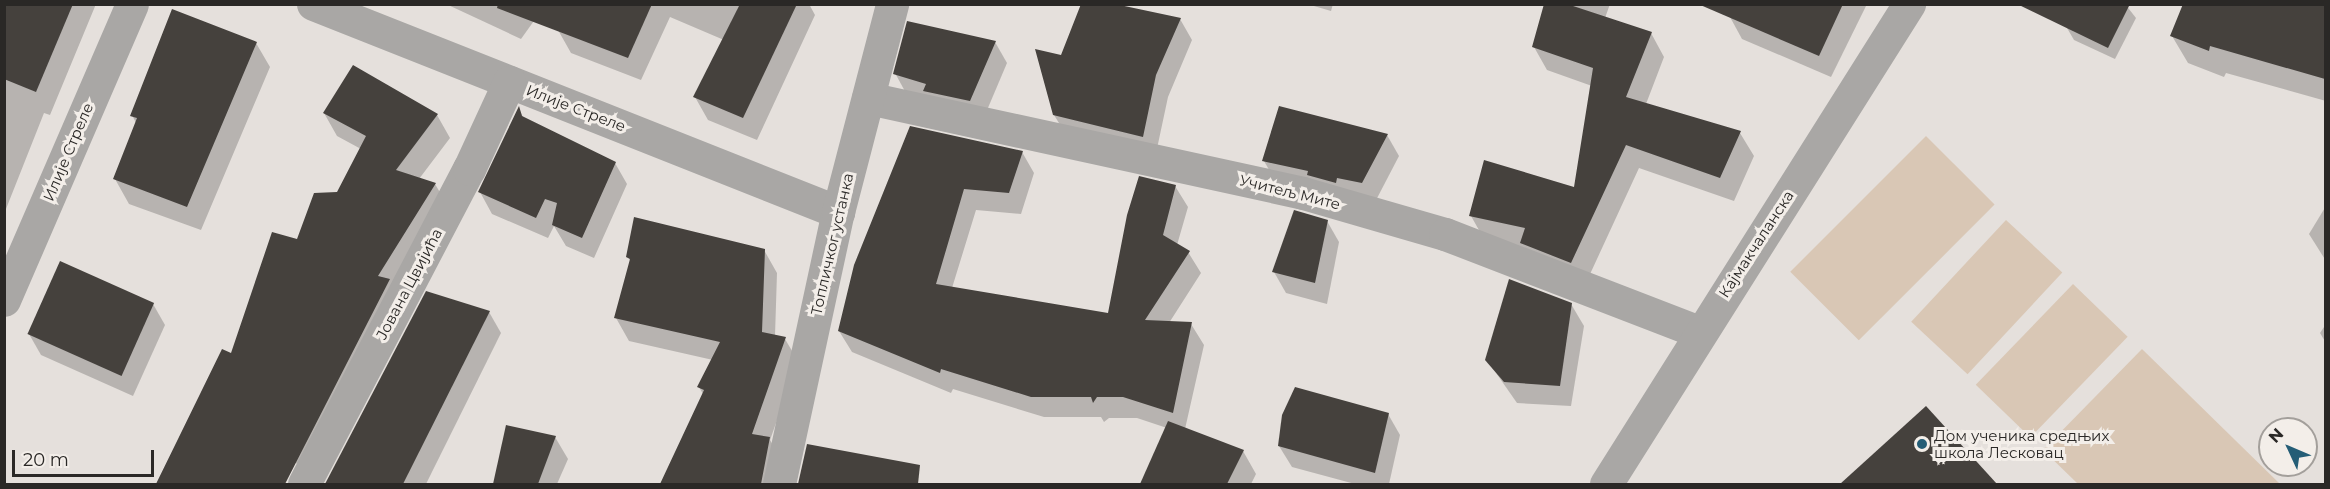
<!DOCTYPE html>
<meta charset="utf-8">
<style>
body{margin:0}
#map{position:relative;width:2330px;height:489px;overflow:hidden;background:#e5e0dc;font-family:Montserrat,sans-serif}
div>[style]{position:absolute}
[style*='--x']{left:calc(var(--x)*1px);top:calc(var(--y)*1px);width:calc(var(--w)*1px);rotate:calc(var(--a)*1deg)}
.green>*{inset:0;background:#d9c7b5;transform-origin:0 0}
.shadow>*{inset:0;background:#0003}
.building>*{inset:0;background:#45413d;transform-origin:0 0}
.minor>*{height:33px;margin:-16.5px;padding:0 16.5px;transform-origin:16.5px;border-radius:16.5px;background:#a9a7a5}
.dots>*{width:16px;height:16px;translate:-50% -50%;box-sizing:border-box;border:3px solid #f3eee9;border-radius:50%}
span{translate:-50% -50%;white-space:nowrap;text-align:center;line-height:1.15;-webkit-text-stroke:6px #f3eee9;paint-order:stroke}
.street-label{font-size:15px;color:#2a2826}
.poi-label{font-size:15px;color:#2a2826}
.left{translate:0 -50%;text-align:left}
.frame{position:absolute;inset:0;border:6px solid #2a2826;pointer-events:none}
.north{position:absolute;left:2258px;top:417px;width:60px;height:60px;box-sizing:border-box;background:#f3eee9;border:2px solid #a39f9b;border-radius:50%;rotate:314deg;font-size:16px;font-weight:700;line-height:24px;text-align:center;color:#2a2826}
.north::after{content:'';display:block;margin:auto;width:21px;height:27px;background:#245d76;clip-path:polygon(50% 0,100% 100%,50% 72%,0 100%)}
.scale{position:absolute;left:12px;top:450px;width:142px;height:27px;box-sizing:border-box;border:3px solid #2a2826;border-top:0;padding-left:8px;font-size:18px;line-height:21px;white-space:nowrap;color:#2a2826;-webkit-text-stroke:4px #f3eee9;paint-order:stroke}
</style>
<div id="map">
<div class="green">
<div style="left:1926px;top:136px;width:97px;height:192px;rotate:45deg"></div>
<div style="left:2006px;top:220px;width:77px;height:139px;rotate:43deg"></div>
<div style="left:2073px;top:284px;width:76px;height:140px;rotate:44deg"></div>
<div style="clip-path:polygon(2142px 349px,2280px 484px,2078px 484px,2043px 450px)"></div>
</div>
<div class="shadow">
<div style="clip-path:polygon(4px 4px,96px 4px,50px 115px,44px 113px,4px 214px)"></div>
<div style="clip-path:polygon(446px 4px,546px 4px,521px 39px)"></div>
<div style="clip-path:polygon(571px 4px,809px 4px,815px 15px,757px 140px,708px 120px,695px 97px,724px 40px,670px 17px,641px 80px,571px 53px,558px 30px)"></div>
<div style="clip-path:polygon(1307px 4px,1333px 4px,1331px 11px)"></div>
<div style="clip-path:polygon(1545px 4px,1610px 4px,1605px 18px,1651px 33px,1664px 57px,1646px 104px,1740px 133px,1754px 156px,1734px 201px,1639px 168px,1585px 285px,1484px 239px,1471px 216px,1575px 189px,1592px 86px,1547px 70px,1534px 47px)"></div>
<div style="clip-path:polygon(1734px 4px,1867px 4px,1831px 77px,1742px 39px,1730px 17px)"></div>
<div style="clip-path:polygon(2125px 4px,2136px 18px,2115px 59px,2074px 40px,2067px 28px)"></div>
<div style="clip-path:polygon(2184px 4px,2326px 4px,2326px 101px,2226px 73px,2224px 77px,2188px 63px,2172px 36px)"></div>
<div style="clip-path:polygon(1180px 19px,1192px 40px,1168px 97px,1155px 158px,1067px 136px,1054px 115px,1062px 57px)"></div>
<div style="clip-path:polygon(995px 42px,1007px 63px,982px 122px,907px 95px,895px 73px)"></div>
<div style="clip-path:polygon(256px 43px,270px 67px,201px 230px,129px 204px,115px 179px,136px 123px,132px 115px)"></div>
<div style="clip-path:polygon(519px 109px,524px 119px,615px 163px,627px 184px,594px 258px,566px 246px,554px 226px,548px 238px,492px 214px,480px 192px)"></div>
<div style="clip-path:polygon(324px 113px,437px 115px,450px 138px,419px 179px,435px 184px,448px 206px,314px 472px,275px 453px,262px 484px,156px 484px,223px 351px,232px 355px,298px 241px,338px 193px,361px 149px,337px 136px)"></div>
<div style="clip-path:polygon(911px 128px,1022px 152px,1034px 173px,1021px 214px,976px 210px,952px 288px,1109px 315px,1175px 186px,1188px 207px,1177px 245px,1188px 252px,1201px 273px,1169px 323px,1191px 324px,1204px 345px,1185px 429px,1243px 451px,1256px 474px,1251px 484px,1141px 484px,1167px 428px,1137px 418px,1109px 418px,1104px 422px,1101px 417px,1044px 417px,953px 389px,951px 393px,852px 352px,839px 331px)"></div>
<div style="clip-path:polygon(1387px 135px,1399px 156px,1374px 204px,1276px 182px,1264px 161px)"></div>
<div style="clip-path:polygon(2326px 206px,2326px 261px,2309px 234px)"></div>
<div style="clip-path:polygon(1327px 221px,1339px 242px,1327px 304px,1286px 293px,1274px 272px)"></div>
<div style="clip-path:polygon(764px 250px,777px 273px,775px 336px,785px 339px,798px 361px,770px 440px,782px 461px,777px 484px,661px 484px,703px 394px,699px 387px,713px 360px,629px 341px,616px 318px,631px 262px,628px 257px)"></div>
<div style="clip-path:polygon(427px 293px,489px 312px,501px 333px,426px 484px,330px 484px)"></div>
<div style="clip-path:polygon(153px 304px,165px 325px,133px 396px,41px 355px,29px 334px)"></div>
<div style="clip-path:polygon(1571px 304px,1584px 326px,1571px 406px,1517px 403px,1487px 360px)"></div>
<div style="clip-path:polygon(2326px 324px,2326px 343px,2320px 333px)"></div>
<div style="clip-path:polygon(1926px 408px,1995px 484px,1846px 484px,1845px 482px)"></div>
<div style="clip-path:polygon(1388px 414px,1400px 435px,1389px 484px,1355px 484px,1292px 467px,1279px 446px)"></div>
<div style="clip-path:polygon(507px 427px,555px 437px,568px 459px,557px 484px,494px 484px)"></div>
<div style="clip-path:polygon(808px 446px,889px 480px,888px 484px,800px 484px)"></div>
</div>
<div class="building">
<div style="clip-path:polygon(4px 4px,73px 4px,36px 92px,4px 79px)"></div>
<div style="clip-path:polygon(498px 4px,652px 4px,628px 58px,497px 8px)"></div>
<div style="clip-path:polygon(740px 4px,797px 4px,743px 118px,693px 97px)"></div>
<div style="clip-path:polygon(1081px 4px,1115px 4px,1181px 18px,1156px 75px,1143px 137px,1053px 115px,1035px 49px,1061px 55px)"></div>
<div style="clip-path:polygon(1544px 4px,1567px 4px,1652px 32px,1626px 97px,1741px 131px,1720px 178px,1626px 145px,1571px 263px,1520px 243px,1525px 228px,1469px 216px,1484px 160px,1574px 187px,1593px 68px,1532px 47px)"></div>
<div style="clip-path:polygon(1698px 4px,1843px 4px,1819px 56px)"></div>
<div style="clip-path:polygon(2017px 4px,2130px 4px,2108px 48px)"></div>
<div style="clip-path:polygon(2183px 4px,2325px 4px,2325px 79px,2210px 46px,2209px 51px,2170px 36px)"></div>
<div style="clip-path:polygon(172px 9px,257px 42px,187px 207px,113px 179px,137px 118px,130px 116px)"></div>
<div style="clip-path:polygon(907px 21px,996px 41px,970px 101px,923px 91px,926px 84px,893px 74px)"></div>
<div style="clip-path:polygon(353px 65px,438px 114px,396px 170px,436px 183px,378px 276px,390px 279px,285px 484px,156px 484px,222px 349px,231px 353px,272px 232px,297px 239px,314px 193px,337px 192px,366px 136px,323px 113px)"></div>
<div style="clip-path:polygon(519px 106px,522px 116px,616px 162px,582px 238px,552px 225px,557px 203px,545px 199px,536px 218px,478px 192px)"></div>
<div style="clip-path:polygon(1279px 106px,1388px 134px,1362px 183px,1337px 178px,1336px 183px,1307px 175px,1308px 171px,1262px 161px)"></div>
<div style="clip-path:polygon(910px 126px,1023px 151px,1009px 193px,964px 189px,936px 284px,1108px 313px,1127px 215px,1139px 176px,1176px 185px,1163px 235px,1190px 251px,1145px 320px,1192px 322px,1173px 413px,1123px 397px,1097px 397px,1093px 403px,1091px 397px,1031px 397px,941px 369px,940px 373px,838px 331px,854px 265px)"></div>
<div style="clip-path:polygon(1294px 210px,1328px 220px,1315px 283px,1272px 272px)"></div>
<div style="clip-path:polygon(634px 217px,765px 249px,762px 332px,786px 337px,752px 434px,770px 437px,761px 484px,660px 484px,704px 390px,697px 387px,720px 342px,614px 318px,630px 259px,626px 257px)"></div>
<div style="left:60px;top:261px;width:103px;height:80px;rotate:24deg"></div>
<div style="clip-path:polygon(1509px 279px,1572px 303px,1560px 386px,1504px 382px,1485px 360px)"></div>
<div style="clip-path:polygon(426px 291px,490px 311px,403px 484px,325px 484px)"></div>
<div style="clip-path:polygon(1295px 387px,1389px 413px,1375px 473px,1278px 446px,1282px 415px)"></div>
<div style="clip-path:polygon(1926px 406px,1997px 484px,1840px 484px)"></div>
<div style="clip-path:polygon(1168px 421px,1244px 450px,1227px 484px,1140px 484px)"></div>
<div style="clip-path:polygon(506px 425px,556px 436px,538px 484px,493px 484px)"></div>
<div style="clip-path:polygon(807px 444px,920px 465px,918px 484px,798px 484px)"></div>
</div>
<div class="minor">
<div style="--x:313;--y:4;--w:565;--a:21.61"></div>
<div style="--x:868;--y:98;--w:445;--a:12.3"></div>
<div style="--x:1303;--y:193;--w:148;--a:16.1"></div>
<div style="--x:1445;--y:234;--w:272;--a:21.1"></div>
<div style="--x:4;--y:300;--w:322;--a:-66.6"></div>
<div style="--x:304;--y:484;--w:356;--a:-62.4"></div>
<div style="--x:469;--y:169;--w:96;--a:-65.3"></div>
<div style="--x:779;--y:484;--w:278;--a:-77.8"></div>
<div style="--x:838;--y:212;--w:215;--a:-75.4"></div>
<div style="--x:1606;--y:484;--w:568;--a:-57.74"></div>
</div>
<div class="dots">
<div style="left:1922px;top:444px;background:#245d76"></div>
</div>
<div class="street-label">
<span style="left:576px;top:108px;rotate:21deg">Илије Стреле</span>
<span style="left:68px;top:152px;rotate:-67deg">Илије Стреле</span>
<span style="left:1290px;top:192px;rotate:14deg">Учитељ Мите</span>
<span style="left:832px;top:244px;rotate:-77deg">Топличког устанка</span>
<span style="left:1756px;top:244px;rotate:-57deg">Кајмакчаланска</span>
<span style="left:409px;top:284px;rotate:-62deg">Јована Цвијића</span>
</div>
<div class="poi-label">
<span class="left" style="left:1934px;top:444px">Дом ученика средњих<br>школа Лесковац</span>
</div>
<div class="frame"></div>
<div class="north">N</div>
<div class="scale">20 m</div>
</div>
